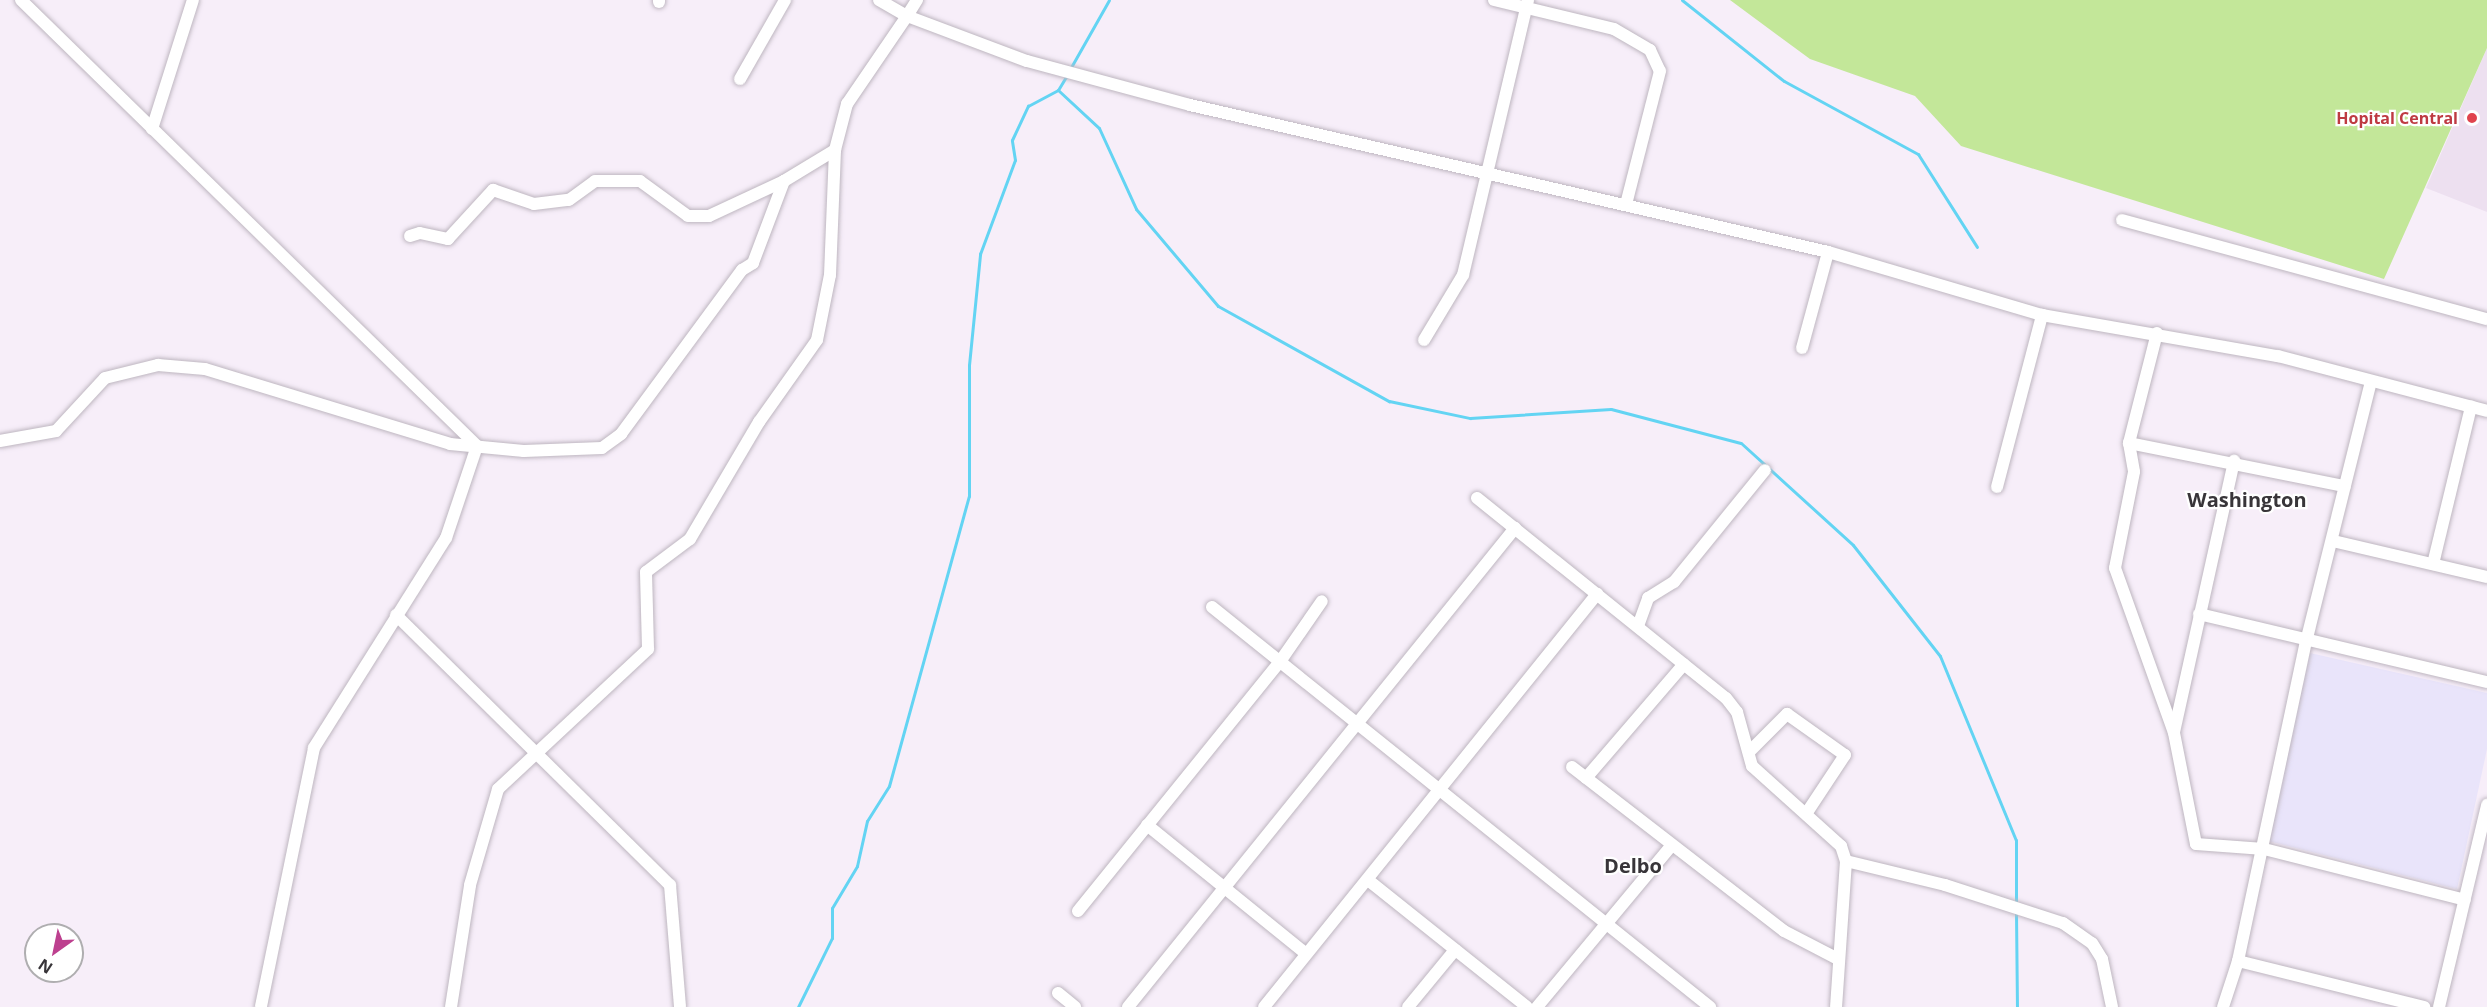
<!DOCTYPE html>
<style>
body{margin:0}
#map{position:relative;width:2487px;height:1007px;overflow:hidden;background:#f7eef9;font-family:"Open Sans",sans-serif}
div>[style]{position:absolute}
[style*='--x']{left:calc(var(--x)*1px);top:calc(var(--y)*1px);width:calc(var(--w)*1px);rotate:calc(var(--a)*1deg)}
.built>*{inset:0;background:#ede0f0}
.education>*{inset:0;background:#e9e4fa}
.green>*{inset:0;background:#c3e799}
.stream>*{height:3px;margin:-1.5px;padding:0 1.5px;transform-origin:1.5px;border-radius:1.5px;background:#63d4f3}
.roads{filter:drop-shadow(0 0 2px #beb6c0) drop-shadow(0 0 2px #beb6c0)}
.minor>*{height:12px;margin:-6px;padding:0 6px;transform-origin:6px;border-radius:6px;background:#fff}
.dots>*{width:16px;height:16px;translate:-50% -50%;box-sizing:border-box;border:3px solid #fff;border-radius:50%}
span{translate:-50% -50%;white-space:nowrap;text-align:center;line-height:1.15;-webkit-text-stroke:4.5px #fff;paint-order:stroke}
.health-label{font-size:16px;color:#be3a42;font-weight:700}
.right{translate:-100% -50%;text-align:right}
.quarter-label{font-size:20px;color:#383539;font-weight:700}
.north{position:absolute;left:24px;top:923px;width:60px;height:60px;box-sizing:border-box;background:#fff;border:2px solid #afaeb0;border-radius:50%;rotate:213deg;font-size:16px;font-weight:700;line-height:24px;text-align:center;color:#383539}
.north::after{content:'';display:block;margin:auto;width:21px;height:27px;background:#bd408f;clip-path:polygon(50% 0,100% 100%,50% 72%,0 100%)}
</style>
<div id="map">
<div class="built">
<div style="clip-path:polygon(2487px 48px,2487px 212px,2426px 188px)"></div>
</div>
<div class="education">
<div style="clip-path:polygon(2310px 653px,2487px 693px,2487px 749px,2457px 889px,2268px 841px)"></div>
</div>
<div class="green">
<div style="clip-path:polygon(1730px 0,2487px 0,2487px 48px,2384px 279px,1961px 146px,1915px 96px,1810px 59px)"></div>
</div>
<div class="stream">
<div style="--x:1682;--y:0;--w:130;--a:38.5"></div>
<div style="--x:1784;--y:81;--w:153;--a:28.6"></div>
<div style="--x:1918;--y:154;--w:110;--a:57.6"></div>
<div style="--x:1070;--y:69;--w:79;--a:-60.5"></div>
<div style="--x:1058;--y:90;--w:56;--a:42.8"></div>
<div style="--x:1099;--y:128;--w:89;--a:65.4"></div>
<div style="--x:1136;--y:209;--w:127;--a:49.8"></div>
<div style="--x:1218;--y:306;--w:196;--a:29.1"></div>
<div style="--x:1389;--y:401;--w:83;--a:11.9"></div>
<div style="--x:1470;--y:418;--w:141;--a:-3.7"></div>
<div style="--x:1611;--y:409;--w:134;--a:14.7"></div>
<div style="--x:1741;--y:443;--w:151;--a:42.3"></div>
<div style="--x:1853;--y:545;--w:141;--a:51.9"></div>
<div style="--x:1940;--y:656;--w:199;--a:67.6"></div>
<div style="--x:2016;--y:840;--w:63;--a:90"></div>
<div style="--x:2016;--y:913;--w:94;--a:89.4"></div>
<div style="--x:798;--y:1007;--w:77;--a:-63.8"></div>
<div style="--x:832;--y:938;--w:30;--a:-90"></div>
<div style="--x:832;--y:908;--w:49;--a:-59.2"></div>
<div style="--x:857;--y:866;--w:46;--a:-77.5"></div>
<div style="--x:867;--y:821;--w:41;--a:-57.8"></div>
<div style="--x:889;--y:786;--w:301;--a:-74.6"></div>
<div style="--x:969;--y:496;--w:131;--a:-90"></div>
<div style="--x:969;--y:365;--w:112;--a:-84.3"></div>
<div style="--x:980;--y:254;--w:100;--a:-69.6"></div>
<div style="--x:1015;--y:160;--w:20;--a:-99"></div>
<div style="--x:1012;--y:140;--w:38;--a:-65"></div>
<div style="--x:1028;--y:106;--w:34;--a:-28"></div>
<div style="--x:1058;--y:90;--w:17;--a:-59"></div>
</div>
<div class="roads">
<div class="minor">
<div style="--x:21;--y:0;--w:638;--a:44.36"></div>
<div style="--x:477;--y:446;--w:97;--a:108.6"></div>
<div style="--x:446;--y:538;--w:248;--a:122.2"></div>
<div style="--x:314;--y:748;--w:264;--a:101.6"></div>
<div style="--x:879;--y:0;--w:32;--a:30"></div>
<div style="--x:907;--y:16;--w:19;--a:-58"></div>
<div style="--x:1494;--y:0;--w:123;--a:13.6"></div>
<div style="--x:1614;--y:29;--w:42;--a:30.3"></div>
<div style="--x:1650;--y:50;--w:23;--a:65"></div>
<div style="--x:1660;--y:71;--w:137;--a:104.3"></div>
<div style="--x:659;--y:2;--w:2;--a:-90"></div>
<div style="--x:740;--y:79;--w:91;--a:-60.3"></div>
<div style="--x:152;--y:129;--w:135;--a:-72.4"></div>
<div style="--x:2122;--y:220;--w:378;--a:15.2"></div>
<div style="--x:410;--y:236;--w:10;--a:-17"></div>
<div style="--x:420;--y:233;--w:29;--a:12"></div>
<div style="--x:448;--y:239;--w:67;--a:-47.4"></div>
<div style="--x:493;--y:190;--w:43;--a:18.9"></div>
<div style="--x:534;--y:204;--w:35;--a:-7"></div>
<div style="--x:569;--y:200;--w:32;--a:-36"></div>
<div style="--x:595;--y:181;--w:45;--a:0"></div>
<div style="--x:640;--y:181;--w:59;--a:36.1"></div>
<div style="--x:688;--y:216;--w:21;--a:0"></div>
<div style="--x:709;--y:216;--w:83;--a:-25"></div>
<div style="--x:2157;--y:333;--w:114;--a:104.3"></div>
<div style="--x:2129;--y:443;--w:29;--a:80"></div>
<div style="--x:2134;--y:472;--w:98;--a:101.2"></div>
<div style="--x:2115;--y:568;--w:175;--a:70.3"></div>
<div style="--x:2174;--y:733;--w:113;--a:78.8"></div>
<div style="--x:2196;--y:844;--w:68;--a:4.2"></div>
<div style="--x:2264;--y:849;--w:207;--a:14.2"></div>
<div style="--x:1424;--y:340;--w:76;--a:-59"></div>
<div style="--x:1463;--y:275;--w:283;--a:-76.7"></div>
<div style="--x:1802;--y:348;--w:99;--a:-74.8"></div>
<div style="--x:0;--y:441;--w:57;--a:-10.1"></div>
<div style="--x:56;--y:431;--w:72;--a:-47.2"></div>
<div style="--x:105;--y:378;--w:55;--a:-13.8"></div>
<div style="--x:158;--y:365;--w:47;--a:4.9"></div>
<div style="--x:205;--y:369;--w:256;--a:17"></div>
<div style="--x:450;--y:444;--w:74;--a:5.4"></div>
<div style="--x:524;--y:451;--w:78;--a:-2.2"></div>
<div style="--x:602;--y:448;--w:24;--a:-36"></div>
<div style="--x:621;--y:434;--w:204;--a:-53.6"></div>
<div style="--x:742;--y:270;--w:13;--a:-32"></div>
<div style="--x:753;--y:263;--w:88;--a:-69.3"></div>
<div style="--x:784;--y:181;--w:60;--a:-31.3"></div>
<div style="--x:835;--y:150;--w:48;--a:-75.4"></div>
<div style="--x:847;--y:104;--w:107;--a:-55.7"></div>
<div style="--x:907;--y:16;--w:128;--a:20.6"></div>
<div style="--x:1027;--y:61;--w:169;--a:15.1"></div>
<div style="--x:1190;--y:105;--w:655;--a:12.97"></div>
<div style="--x:1828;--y:252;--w:223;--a:16.4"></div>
<div style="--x:2042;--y:315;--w:240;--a:9.9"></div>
<div style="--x:2278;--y:356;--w:216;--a:14.7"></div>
<div style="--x:2129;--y:443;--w:220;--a:11.3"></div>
<div style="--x:1997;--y:487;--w:178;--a:-75.3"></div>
<div style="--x:1477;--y:498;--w:319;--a:38.8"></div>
<div style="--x:1726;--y:698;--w:18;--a:52"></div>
<div style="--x:1737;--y:712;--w:56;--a:74.5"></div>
<div style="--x:1752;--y:766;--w:120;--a:42"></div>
<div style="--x:1841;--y:846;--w:16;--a:72"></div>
<div style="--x:1846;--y:861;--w:146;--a:93.9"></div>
<div style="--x:2333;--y:541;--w:158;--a:13.2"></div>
<div style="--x:2433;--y:564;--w:162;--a:-76.4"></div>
<div style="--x:1212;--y:607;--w:639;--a:38.77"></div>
<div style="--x:2199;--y:614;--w:296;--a:13.3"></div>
<div style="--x:396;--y:615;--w:385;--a:44.6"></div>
<div style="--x:670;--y:885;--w:122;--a:85.3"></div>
<div style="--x:1638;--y:626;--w:30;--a:-70"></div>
<div style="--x:1648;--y:598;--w:31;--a:-32"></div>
<div style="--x:1674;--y:582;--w:144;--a:-50.9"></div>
<div style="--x:2174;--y:732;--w:278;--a:-77.5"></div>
<div style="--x:1749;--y:752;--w:54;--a:-45"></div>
<div style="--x:1787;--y:714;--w:71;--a:35.3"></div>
<div style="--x:1845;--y:755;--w:67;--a:123.5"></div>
<div style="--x:1572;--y:767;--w:268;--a:37.7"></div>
<div style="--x:1784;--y:931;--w:61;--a:27.4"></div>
<div style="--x:1586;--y:778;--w:150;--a:-49.3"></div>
<div style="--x:1147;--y:825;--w:202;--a:39"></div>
<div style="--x:1846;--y:861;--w:102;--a:13.6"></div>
<div style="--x:1945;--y:885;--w:124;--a:17.9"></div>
<div style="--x:2063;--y:923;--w:35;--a:35"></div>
<div style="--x:2092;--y:943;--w:19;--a:58"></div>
<div style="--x:2102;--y:959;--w:49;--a:78.2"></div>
<div style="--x:1368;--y:880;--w:203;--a:38.6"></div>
<div style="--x:1078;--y:911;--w:319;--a:-51"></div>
<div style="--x:1279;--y:663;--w:75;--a:-55.3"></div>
<div style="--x:2238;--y:961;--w:192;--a:13.9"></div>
<div style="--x:1058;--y:993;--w:22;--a:39"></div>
<div style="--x:451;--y:1007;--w:123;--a:-81.1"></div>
<div style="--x:470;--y:885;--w:100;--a:-73.7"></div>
<div style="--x:498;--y:789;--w:205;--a:-43"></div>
<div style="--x:648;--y:649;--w:77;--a:-91.5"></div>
<div style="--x:646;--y:572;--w:55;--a:-36.9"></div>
<div style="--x:690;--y:539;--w:136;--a:-59.5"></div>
<div style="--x:759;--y:422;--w:100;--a:-54.7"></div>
<div style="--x:817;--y:340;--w:66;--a:-78.7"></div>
<div style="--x:830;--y:275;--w:125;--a:-87.7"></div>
<div style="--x:1128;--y:1007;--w:616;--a:-51.06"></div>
<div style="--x:1264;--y:1007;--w:531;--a:-51.12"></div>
<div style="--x:1408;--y:1007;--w:74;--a:-50.5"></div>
<div style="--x:1537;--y:1007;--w:209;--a:-50.2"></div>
<div style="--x:2223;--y:1007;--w:48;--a:-71.9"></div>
<div style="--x:2238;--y:961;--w:326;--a:-78"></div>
<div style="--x:2306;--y:642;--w:268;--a:-76"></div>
<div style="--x:2439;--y:1007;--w:208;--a:-76.6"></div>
</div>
</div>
<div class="dots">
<div style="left:2472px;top:118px;background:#e0444e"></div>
</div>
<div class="health-label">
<span class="right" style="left:2458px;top:118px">Hopital Central</span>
</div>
<div class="quarter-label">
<span style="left:2247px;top:499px">Washington</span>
<span style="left:1633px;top:865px">Delbo</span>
</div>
<div class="north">N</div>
</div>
